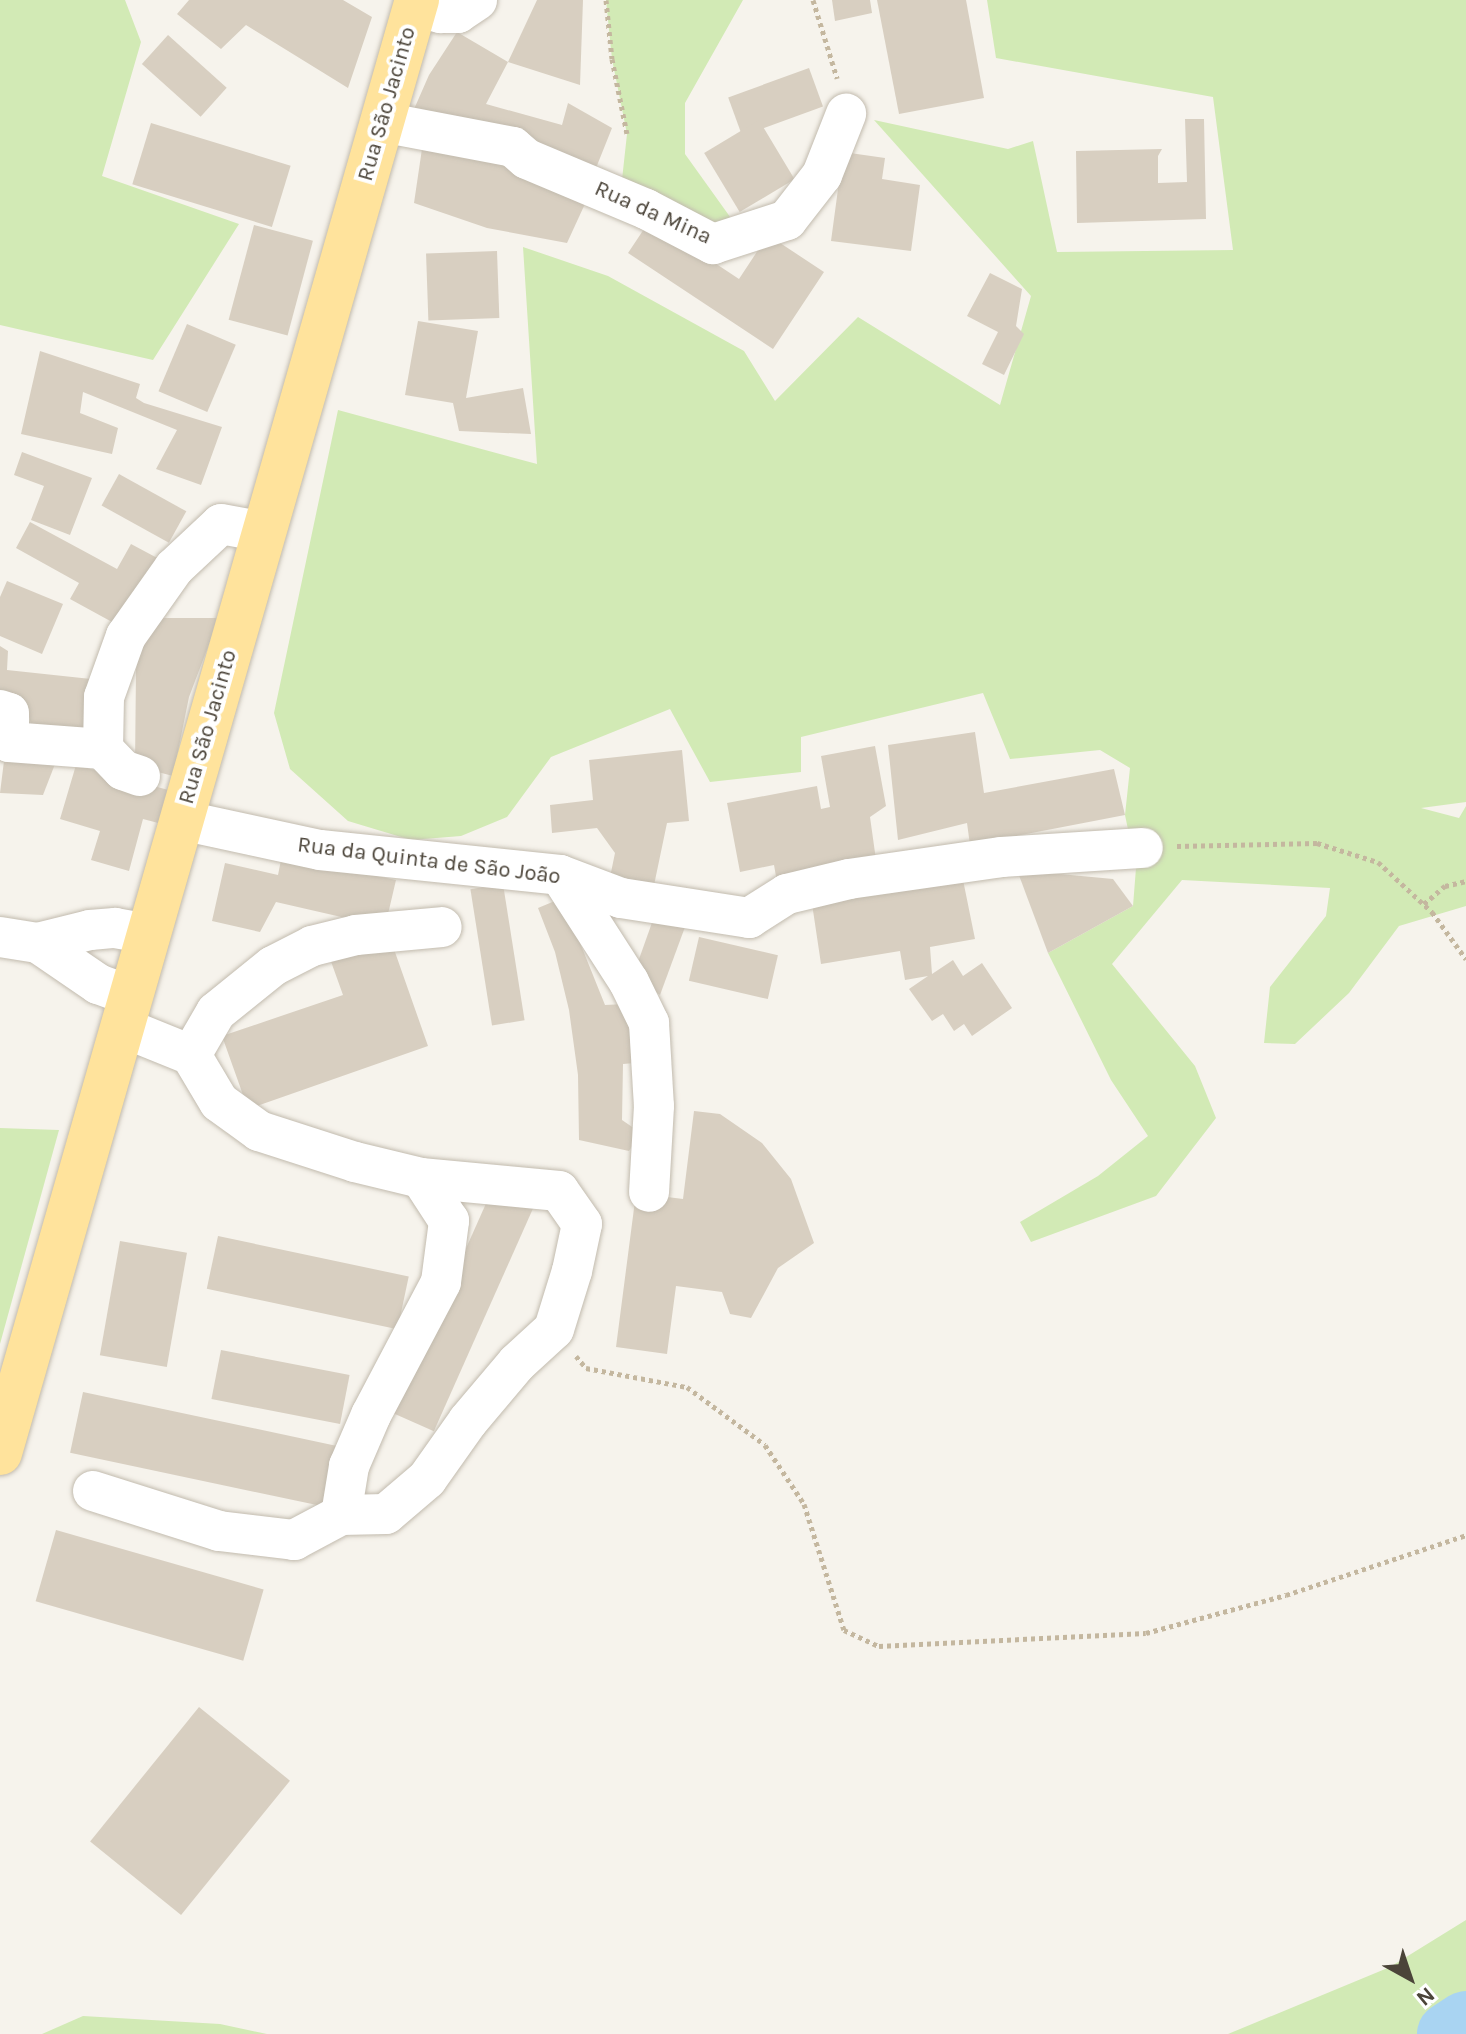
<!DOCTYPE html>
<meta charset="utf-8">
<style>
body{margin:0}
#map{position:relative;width:1466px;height:2034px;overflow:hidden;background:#f6f3ec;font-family:Karla,sans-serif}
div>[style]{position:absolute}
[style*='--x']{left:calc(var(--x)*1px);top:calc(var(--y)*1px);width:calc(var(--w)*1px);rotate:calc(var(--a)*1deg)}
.green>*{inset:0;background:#d2eab5}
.river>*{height:64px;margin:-32px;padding:0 32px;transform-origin:32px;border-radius:32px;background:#a9d4f2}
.building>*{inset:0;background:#d8cfc1;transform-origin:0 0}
.path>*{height:5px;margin-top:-2.5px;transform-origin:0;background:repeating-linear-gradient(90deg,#c4b79f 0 4px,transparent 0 8px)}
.roads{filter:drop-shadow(0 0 2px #c2bbae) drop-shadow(0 0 2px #c2bbae)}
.minor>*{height:40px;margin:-20px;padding:0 20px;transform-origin:20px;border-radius:20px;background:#fff}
.major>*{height:44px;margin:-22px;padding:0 22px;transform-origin:22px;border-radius:22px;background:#ffe39c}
span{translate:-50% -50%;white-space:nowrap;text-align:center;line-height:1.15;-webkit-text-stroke:8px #fff;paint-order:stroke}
.street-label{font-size:22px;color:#4b4439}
.north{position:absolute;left:1370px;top:1938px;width:80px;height:80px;-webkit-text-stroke:6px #fff;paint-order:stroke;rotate:140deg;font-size:22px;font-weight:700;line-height:32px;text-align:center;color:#4b4439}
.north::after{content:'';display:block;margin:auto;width:28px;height:36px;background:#4b4439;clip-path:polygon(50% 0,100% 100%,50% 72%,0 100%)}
</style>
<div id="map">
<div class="green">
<div style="clip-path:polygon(0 0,125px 0,141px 42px,102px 176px,239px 224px,153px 360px,0 325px)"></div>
<div style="clip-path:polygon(606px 0,743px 0,685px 103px,685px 154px,743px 235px,620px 198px,627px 134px,612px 59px)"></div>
<div style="clip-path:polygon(987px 0,1466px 0,1466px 802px,1421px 808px,1459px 818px,1466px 806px,1466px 906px,1399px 926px,1349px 993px,1295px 1044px,1264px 1043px,1270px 987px,1326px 916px,1330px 888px,1182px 880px,1112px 964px,1195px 1066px,1216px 1118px,1156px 1196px,1031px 1242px,1020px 1222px,1098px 1176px,1148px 1136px,1111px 1080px,1048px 953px,1133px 906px,1136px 868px,1125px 815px,1130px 768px,1100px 750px,1010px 759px,983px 693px,801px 737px,801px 772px,710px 782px,670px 709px,551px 757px,507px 817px,461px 836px,411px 840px,348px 821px,290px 769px,274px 713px,338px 410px,537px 464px,523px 247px,608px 276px,744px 351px,775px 401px,858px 317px,1000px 405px,1031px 296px,874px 120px,1008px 149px,1033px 141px,1057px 252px,1233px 250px,1213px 97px,996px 58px)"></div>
<div style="clip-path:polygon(0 1128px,59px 1130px,0 1344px)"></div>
<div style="clip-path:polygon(1466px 1920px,1466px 2034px,1228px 2034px,1390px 1967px)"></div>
<div style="clip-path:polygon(83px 2016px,220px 2024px,267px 2034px,42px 2034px)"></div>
</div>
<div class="river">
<div style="--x:1449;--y:2034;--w:20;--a:-33"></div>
</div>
<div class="building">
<div style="clip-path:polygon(189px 0,343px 0,372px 17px,348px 88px,246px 25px,221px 49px,177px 14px)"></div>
<div style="clip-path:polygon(537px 0,583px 0,580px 85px,508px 62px)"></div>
<div style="clip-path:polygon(832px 0,870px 0,872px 13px,835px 21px)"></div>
<div style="clip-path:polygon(877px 0,966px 0,984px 98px,899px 114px)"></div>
<div style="clip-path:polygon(457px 32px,508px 62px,486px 104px,562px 125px,568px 103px,612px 128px,596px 168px,411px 116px,429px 75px)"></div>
<div style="left:168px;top:35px;width:79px;height:39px;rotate:42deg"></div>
<div style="left:809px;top:68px;width:41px;height:86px;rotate:70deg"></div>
<div style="clip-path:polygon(1185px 119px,1204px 119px,1206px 219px,1077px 223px,1076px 151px,1162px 149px,1158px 156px,1158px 183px,1187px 182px)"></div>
<div style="left:759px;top:120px;width:69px;height:64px;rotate:59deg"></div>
<div style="left:151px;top:123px;width:146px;height:64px;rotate:17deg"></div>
<div style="clip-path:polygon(423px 142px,480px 143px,590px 193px,567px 243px,487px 228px,414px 203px)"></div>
<div style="clip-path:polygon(843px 152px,885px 158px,882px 179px,920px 185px,911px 251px,831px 241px)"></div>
<div style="clip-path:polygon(650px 220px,739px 279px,768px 235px,824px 272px,773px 349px,628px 253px)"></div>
<div style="left:254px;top:225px;width:61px;height:98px;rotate:15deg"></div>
<div style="left:497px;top:251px;width:67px;height:71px;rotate:88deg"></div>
<div style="clip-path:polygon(990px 273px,1022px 289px,1016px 326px,1024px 334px,1004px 375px,982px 364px,998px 332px,967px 316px)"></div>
<div style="clip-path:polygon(418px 321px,478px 331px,466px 398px,523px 388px,531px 434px,459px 431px,453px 403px,405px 395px)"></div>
<div style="left:187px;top:324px;width:53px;height:73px;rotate:23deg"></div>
<div style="clip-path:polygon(40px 351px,140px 384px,136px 398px,144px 403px,222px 427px,201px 485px,156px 469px,177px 430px,83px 392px,80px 413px,118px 428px,112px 454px,21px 434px)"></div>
<div style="clip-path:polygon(22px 452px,92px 478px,70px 535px,31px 520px,44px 486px,14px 475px)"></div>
<div style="left:119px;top:474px;width:77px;height:36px;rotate:29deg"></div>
<div style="clip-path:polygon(30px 522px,117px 569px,131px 544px,161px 560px,123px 628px,70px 599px,79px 583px,16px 548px)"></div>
<div style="clip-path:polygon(7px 581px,63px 604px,42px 654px,0 636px,0 597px)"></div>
<div style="clip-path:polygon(147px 618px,219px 618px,189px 697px,173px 776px,135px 766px,136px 669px)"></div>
<div style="clip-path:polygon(0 646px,8px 651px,7px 670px,91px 679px,86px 732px,32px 729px,28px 712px,0 704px)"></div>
<div style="clip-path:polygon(975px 732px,984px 793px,1114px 769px,1125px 815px,970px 845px,967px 823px,898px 840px,888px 745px)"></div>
<div style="clip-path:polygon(875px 746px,886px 806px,870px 817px,877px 867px,777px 882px,774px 865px,740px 872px,727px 803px,817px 786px,821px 809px,830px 807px,821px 756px)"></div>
<div style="clip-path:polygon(682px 750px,689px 821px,667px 823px,653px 890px,609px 882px,615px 853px,597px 828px,552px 833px,550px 805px,593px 800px,589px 760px)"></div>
<div style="clip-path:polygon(57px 759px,43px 795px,0 793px,4px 761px)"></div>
<div style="clip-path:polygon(76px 765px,172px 791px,162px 824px,143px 819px,129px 871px,91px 860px,100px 831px,60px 819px)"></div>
<div style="clip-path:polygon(282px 855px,396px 880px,385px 927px,276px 902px,260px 932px,212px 921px,225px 863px,278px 875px)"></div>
<div style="clip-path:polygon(961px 870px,975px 939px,930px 947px,932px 974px,953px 960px,963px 976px,982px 963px,1012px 1008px,972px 1036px,964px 1024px,954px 1031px,943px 1014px,932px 1021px,909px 989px,928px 976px,905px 980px,900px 951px,821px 964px,811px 897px)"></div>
<div style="clip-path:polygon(1017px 870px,1113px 879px,1133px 906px,1048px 953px)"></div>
<div style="left:503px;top:884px;width:138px;height:33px;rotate:81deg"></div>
<div style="clip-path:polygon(562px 898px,605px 1005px,625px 1004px,635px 1063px,623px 1064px,622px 1120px,641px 1133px,629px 1151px,579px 1140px,578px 1075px,569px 1010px,555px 952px,538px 908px)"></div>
<div style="clip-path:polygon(654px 917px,685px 927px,660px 995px,633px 976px)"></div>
<div style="clip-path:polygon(389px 935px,428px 1046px,248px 1109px,222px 1036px,343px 995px,329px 956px)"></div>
<div style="left:699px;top:937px;width:81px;height:45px;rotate:13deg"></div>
<div style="clip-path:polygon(694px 1111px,720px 1114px,762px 1143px,791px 1179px,814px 1243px,778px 1268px,751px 1318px,730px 1314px,722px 1292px,676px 1286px,667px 1354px,616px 1347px,636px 1193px,683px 1199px)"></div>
<div style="left:492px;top:1190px;width:45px;height:244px;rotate:24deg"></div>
<div style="left:218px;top:1236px;width:195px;height:54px;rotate:12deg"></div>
<div style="left:120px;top:1241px;width:68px;height:116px;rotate:10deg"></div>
<div style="left:221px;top:1350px;width:131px;height:50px;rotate:11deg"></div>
<div style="left:83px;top:1392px;width:262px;height:62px;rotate:12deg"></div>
<div style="left:56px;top:1530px;width:216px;height:74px;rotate:16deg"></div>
<div style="left:199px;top:1707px;width:117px;height:173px;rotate:39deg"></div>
</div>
<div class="path">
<div style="--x:606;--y:0;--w:59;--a:84.2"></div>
<div style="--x:612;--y:59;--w:76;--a:78.7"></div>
<div style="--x:813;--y:0;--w:82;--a:72.9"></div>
<div style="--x:1177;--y:846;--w:140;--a:-1.2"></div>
<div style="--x:1317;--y:843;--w:64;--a:17.3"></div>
<div style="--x:1378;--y:862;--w:74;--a:42.8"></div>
<div style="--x:1432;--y:912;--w:58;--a:54.1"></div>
<div style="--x:1424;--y:904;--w:28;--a:-41"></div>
<div style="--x:1445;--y:886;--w:22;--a:-13"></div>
<div style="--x:576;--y:1356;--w:16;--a:50"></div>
<div style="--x:586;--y:1368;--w:103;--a:10.7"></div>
<div style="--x:687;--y:1387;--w:97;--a:36.6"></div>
<div style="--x:765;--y:1445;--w:71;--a:56.5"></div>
<div style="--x:804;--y:1504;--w:132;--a:72.4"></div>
<div style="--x:844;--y:1630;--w:38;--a:25"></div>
<div style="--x:879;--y:1646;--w:267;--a:-2.8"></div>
<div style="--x:1146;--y:1633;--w:145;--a:-15.2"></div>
<div style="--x:1286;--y:1595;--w:190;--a:-18.4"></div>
</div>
<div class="roads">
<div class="minor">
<div style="--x:416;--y:6;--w:26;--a:16"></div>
<div style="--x:441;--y:13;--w:17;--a:0"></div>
<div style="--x:458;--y:13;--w:23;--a:-34"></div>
<div style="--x:382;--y:122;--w:133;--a:10.8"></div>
<div style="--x:513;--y:147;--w:18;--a:41"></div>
<div style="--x:527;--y:159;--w:129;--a:22.8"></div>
<div style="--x:646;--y:209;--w:76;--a:27.6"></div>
<div style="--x:713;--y:244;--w:78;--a:-18"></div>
<div style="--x:787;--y:220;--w:57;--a:-52.1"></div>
<div style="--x:822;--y:175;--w:66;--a:-68.5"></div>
<div style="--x:0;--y:710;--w:9;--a:18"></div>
<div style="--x:9;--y:713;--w:29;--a:90"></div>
<div style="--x:9;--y:742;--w:94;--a:4.3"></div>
<div style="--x:140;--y:776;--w:18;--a:-161"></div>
<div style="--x:123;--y:770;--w:29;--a:-134"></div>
<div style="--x:103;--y:749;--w:52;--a:-88.9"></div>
<div style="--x:104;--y:697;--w:65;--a:-70.2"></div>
<div style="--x:126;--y:636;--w:83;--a:-54.8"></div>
<div style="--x:174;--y:568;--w:64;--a:-43.1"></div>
<div style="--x:221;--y:524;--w:44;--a:10.5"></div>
<div style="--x:181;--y:820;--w:142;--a:12.2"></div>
<div style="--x:320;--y:850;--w:241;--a:5.9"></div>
<div style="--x:560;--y:875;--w:65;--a:20.7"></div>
<div style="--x:621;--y:898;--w:130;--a:8.9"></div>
<div style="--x:749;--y:918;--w:45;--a:-32.3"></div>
<div style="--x:787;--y:894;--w:64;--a:-13.6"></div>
<div style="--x:849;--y:879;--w:155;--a:-8.2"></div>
<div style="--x:1002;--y:857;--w:141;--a:-3.7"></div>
<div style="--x:560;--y:875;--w:127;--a:57.2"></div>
<div style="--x:629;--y:982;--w:46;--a:64"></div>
<div style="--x:649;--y:1023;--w:83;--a:86.6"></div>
<div style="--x:654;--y:1106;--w:86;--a:93.3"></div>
<div style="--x:0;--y:937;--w:38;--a:9"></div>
<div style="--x:38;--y:943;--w:54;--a:-14"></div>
<div style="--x:90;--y:930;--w:25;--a:-5"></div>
<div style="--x:115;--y:928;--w:35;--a:10"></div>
<div style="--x:38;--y:943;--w:73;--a:34.3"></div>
<div style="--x:98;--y:984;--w:35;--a:20"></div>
<div style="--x:191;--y:1055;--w:50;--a:-59.8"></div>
<div style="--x:216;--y:1012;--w:73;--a:-38.9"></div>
<div style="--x:273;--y:966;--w:44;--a:-27.1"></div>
<div style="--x:312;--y:946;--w:45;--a:-14"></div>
<div style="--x:356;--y:935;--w:86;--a:-5.3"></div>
<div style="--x:93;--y:1491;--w:132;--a:17.6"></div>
<div style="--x:219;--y:1531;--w:76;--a:6.8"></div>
<div style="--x:294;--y:1540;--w:53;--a:-28"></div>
<div style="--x:341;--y:1515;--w:50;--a:-80.7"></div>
<div style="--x:349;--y:1466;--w:56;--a:-66.7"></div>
<div style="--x:371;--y:1415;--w:150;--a:-62.2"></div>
<div style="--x:441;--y:1282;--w:62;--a:-82.5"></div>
<div style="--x:449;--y:1221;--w:51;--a:-123.1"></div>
<div style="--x:421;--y:1178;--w:68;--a:-166.4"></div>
<div style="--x:355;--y:1162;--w:101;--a:-162.1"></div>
<div style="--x:259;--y:1131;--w:49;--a:-144.1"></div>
<div style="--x:219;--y:1102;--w:55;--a:-120.8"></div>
<div style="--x:191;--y:1055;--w:74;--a:-157.9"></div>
<div style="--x:341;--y:1515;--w:45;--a:-1.3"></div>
<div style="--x:386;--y:1514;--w:54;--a:-40.5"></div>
<div style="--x:427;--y:1479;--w:71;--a:-54.7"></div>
<div style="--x:468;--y:1421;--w:76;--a:-49.8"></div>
<div style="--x:517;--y:1363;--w:50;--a:-42.6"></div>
<div style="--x:554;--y:1329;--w:61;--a:-72.8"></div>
<div style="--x:572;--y:1271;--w:48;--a:-78"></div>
<div style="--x:582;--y:1224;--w:40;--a:-124.9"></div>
<div style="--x:559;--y:1191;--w:139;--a:-174.6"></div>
</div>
<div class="major">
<div style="--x:0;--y:1453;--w:1512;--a:-73.99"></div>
</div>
</div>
<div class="street-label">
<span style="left:387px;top:104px;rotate:-74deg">Rua São Jacinto</span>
<span style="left:653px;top:213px;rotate:24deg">Rua da Mina</span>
<span style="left:208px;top:727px;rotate:-74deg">Rua São Jacinto</span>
<span style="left:429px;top:861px;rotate:7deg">Rua da Quinta de São João</span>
</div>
<div class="north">N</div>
</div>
